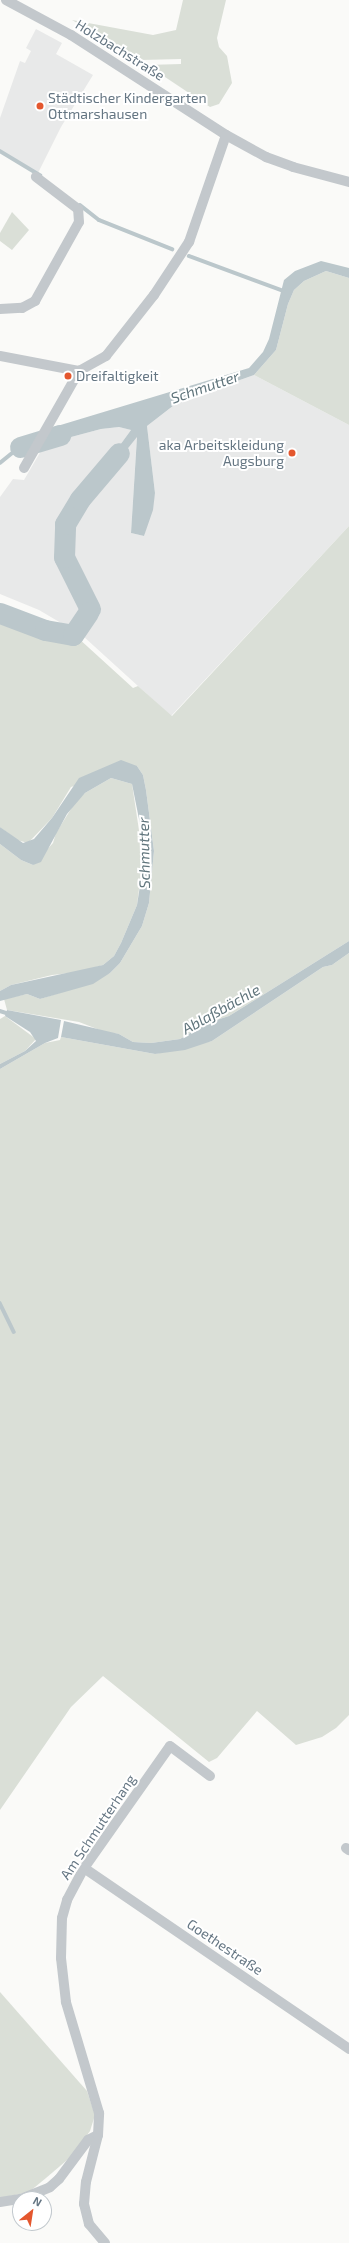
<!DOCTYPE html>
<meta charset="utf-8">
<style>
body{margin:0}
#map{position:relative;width:349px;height:2243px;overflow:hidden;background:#fafaf8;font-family:"Exo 2",sans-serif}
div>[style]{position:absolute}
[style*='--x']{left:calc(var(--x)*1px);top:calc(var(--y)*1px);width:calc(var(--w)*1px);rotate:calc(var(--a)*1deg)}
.built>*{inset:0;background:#e8e9e9}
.green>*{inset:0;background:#dadfd7}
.water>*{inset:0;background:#bbc7cb}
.stream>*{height:3.5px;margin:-1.75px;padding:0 1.75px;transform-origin:1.75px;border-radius:1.75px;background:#bbc7cb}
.river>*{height:21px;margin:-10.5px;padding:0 10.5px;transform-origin:10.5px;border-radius:10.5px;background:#bbc7cb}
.street>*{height:10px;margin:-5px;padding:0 5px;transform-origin:5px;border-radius:5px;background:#c3c8cc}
.dots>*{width:11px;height:11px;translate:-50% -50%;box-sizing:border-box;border:2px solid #fff;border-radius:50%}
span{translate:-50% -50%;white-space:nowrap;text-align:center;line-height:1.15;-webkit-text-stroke:4px #fff;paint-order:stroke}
.street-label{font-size:14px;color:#657683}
.poi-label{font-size:14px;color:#657683}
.left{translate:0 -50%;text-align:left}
.right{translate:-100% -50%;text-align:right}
.water-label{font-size:15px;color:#60757c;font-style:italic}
.north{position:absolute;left:12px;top:2191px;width:40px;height:40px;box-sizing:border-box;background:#fff;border:1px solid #c1c8cd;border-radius:50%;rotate:30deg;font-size:11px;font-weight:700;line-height:16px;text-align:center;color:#657683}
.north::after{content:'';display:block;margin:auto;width:14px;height:18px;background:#e4572e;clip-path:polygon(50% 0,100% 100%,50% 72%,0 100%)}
</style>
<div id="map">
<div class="built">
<div style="clip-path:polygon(36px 29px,62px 43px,56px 54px,93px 75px,61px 127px,38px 173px,0 151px,0 118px,20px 61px,25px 63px,31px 51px,26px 48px)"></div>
<div style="clip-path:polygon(254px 375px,349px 425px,349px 526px,171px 716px,83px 636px,39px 610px,0 594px,0 497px,13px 479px,24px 480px,45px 444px,101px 429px,119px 427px,131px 430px,99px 474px,104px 478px,137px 436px,131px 533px,144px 536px,155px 493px,147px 426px,178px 402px)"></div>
</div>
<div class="green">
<div style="clip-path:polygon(183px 0,226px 0,217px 38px,219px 47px,227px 56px,232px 83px,219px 104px,210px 107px,147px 65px,181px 64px,181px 59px,141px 60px,72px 20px,153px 35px,176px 30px)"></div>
<div style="clip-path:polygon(12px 212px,29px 230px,12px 250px,0 241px,0 233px)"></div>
<div style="clip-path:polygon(326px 271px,349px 278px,349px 425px,254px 375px,276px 350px,288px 304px,294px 290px,304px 281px)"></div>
<div style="clip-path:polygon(349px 526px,349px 941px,229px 1016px,207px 1023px,180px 1039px,151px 1043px,133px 1042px,119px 1034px,105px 1032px,79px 1022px,7px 1010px,4px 999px,27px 994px,40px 999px,59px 993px,110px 973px,120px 963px,142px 926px,149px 903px,154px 851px,146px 790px,143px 775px,137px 766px,71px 787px,52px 818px,28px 843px,17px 840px,0 827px,0 620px,64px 641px,73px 641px,77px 637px,133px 688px,138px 686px,172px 716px)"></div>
<div style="clip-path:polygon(111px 778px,132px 784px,143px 857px,137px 905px,121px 943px,114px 956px,103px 965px,79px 972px,52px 975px,11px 985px,0 991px,0 844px,21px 860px,33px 865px,53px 843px,56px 833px,76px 801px,85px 793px)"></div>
<div style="clip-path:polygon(349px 953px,349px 1715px,336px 1728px,322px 1737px,296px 1745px,257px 1711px,217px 1758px,209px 1762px,103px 1676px,71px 1707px,0 1810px,0 1069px,45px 1043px,60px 1040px,61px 1037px,155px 1054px,212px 1041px,323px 967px,332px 965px)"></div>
<div style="clip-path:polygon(5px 1016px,36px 1039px,25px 1051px,0 1064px,0 1019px)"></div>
<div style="clip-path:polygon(0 1992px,87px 2091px,95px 2115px,90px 2131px,73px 2155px,46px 2178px,29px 2192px,0 2198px)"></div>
</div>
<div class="water">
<div style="clip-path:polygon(321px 261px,349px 268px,349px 278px,326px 271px,304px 281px,294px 290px,288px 304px,276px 350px,254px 375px,178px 402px,147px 426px,155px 493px,153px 510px,144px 536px,131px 533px,137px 437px,104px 478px,99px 474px,131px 430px,119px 427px,101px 429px,45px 444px,54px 427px,249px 368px,263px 352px,269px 339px,284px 280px,295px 271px)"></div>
<div style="clip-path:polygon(0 607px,62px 627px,77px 637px,73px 641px,64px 641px,0 620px)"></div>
<div style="clip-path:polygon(121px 760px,137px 766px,143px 775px,146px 790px,154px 851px,149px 903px,142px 926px,120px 963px,110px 973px,93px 984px,40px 999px,27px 994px,0 1001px,0 991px,11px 985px,103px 965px,114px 956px,121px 943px,137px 905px,141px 879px,143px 857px,140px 824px,132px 784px,111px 778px,85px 793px,67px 814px,41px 862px,33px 865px,21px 860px,0 844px,0 827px,23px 843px,34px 839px,52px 818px,79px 778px)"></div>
<div style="clip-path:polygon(349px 941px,349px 953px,332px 965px,323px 967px,212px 1041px,185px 1050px,155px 1054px,61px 1037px,64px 1021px,119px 1034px,133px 1042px,151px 1043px,180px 1039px,207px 1023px,229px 1016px)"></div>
<div style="clip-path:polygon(7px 1010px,61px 1020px,58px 1038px,45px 1043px,0 1069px,0 1064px,25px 1051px,36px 1041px,30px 1032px,5px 1016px)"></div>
</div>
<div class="stream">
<div style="--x:0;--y:151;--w:47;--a:31"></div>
<div style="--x:80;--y:205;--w:24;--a:38"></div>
<div style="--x:99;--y:220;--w:79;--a:21.7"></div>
<div style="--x:189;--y:256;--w:101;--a:20.2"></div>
<div style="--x:0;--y:463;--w:26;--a:-39"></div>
<div style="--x:0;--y:1011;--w:10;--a:17"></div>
<div style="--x:0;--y:1303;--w:32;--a:64"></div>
</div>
<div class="river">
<div style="--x:20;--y:447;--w:42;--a:-16.7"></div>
<div style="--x:90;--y:609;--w:58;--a:-116.6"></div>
<div style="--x:64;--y:557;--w:33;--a:-88"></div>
<div style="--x:65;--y:524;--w:29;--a:-59"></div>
<div style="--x:80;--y:499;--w:60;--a:-49.7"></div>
<div style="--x:0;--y:613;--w:48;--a:20.7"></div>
<div style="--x:45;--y:630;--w:28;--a:10"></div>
<div style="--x:73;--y:635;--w:27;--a:-56"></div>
</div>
<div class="street">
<div style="--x:6;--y:0;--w:74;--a:28.3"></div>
<div style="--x:71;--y:35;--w:184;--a:32.8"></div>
<div style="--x:226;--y:135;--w:46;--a:28.8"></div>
<div style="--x:266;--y:157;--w:29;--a:20"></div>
<div style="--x:293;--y:167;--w:58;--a:15"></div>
<div style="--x:0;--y:309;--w:22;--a:-3"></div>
<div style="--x:22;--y:308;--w:15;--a:-28"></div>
<div style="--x:35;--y:301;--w:90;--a:-60.9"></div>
<div style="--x:79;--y:222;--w:13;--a:-94"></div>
<div style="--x:78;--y:209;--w:53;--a:-142.7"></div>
<div style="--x:0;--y:356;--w:80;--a:10.8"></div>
<div style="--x:79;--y:371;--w:31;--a:-29"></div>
<div style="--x:106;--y:356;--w:78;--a:-51.8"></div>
<div style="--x:154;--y:295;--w:64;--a:-56.6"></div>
<div style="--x:189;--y:242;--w:113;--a:-70.9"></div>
<div style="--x:24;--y:468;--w:112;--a:-60.4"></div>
<div style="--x:346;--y:1848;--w:4;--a:34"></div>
<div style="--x:84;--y:1868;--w:321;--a:34.3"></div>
<div style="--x:21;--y:2199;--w:31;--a:-22"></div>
<div style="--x:50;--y:2187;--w:12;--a:-42"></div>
<div style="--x:59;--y:2179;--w:49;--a:-53.4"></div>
<div style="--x:88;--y:2140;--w:11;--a:-27"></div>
<div style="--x:0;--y:2202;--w:20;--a:-9"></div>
<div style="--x:105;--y:2243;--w:25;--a:-130"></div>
<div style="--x:89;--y:2224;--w:21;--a:-104"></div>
<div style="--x:84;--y:2204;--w:22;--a:-85"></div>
<div style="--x:86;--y:2182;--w:49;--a:-75.7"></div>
<div style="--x:98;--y:2135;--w:22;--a:-87"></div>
<div style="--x:99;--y:2113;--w:116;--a:-106.6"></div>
<div style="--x:66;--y:2002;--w:44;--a:-96.5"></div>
<div style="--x:61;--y:1958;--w:40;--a:-88.6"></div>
<div style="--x:62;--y:1918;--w:19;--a:-74"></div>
<div style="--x:67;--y:1900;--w:36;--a:-62"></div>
<div style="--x:84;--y:1868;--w:149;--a:-54.8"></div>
<div style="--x:170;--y:1746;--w:50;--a:36.9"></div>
</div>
<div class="dots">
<div style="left:40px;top:106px;background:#e4572e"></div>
<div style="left:68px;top:376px;background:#e4572e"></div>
<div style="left:292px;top:453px;background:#e4572e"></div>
</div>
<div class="street-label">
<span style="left:120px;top:50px;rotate:32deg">Holzbachstraße</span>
<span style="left:98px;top:1827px;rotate:-56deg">Am Schmutterhang</span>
<span style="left:225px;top:1947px;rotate:34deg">Goethestraße</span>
</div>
<div class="poi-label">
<span class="left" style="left:48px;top:106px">Städtischer Kindergarten<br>Ottmarshausen</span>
<span class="left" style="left:76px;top:376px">Dreifaltigkeit</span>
<span class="right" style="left:284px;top:453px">aka Arbeitskleidung<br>Augsburg</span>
</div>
<div class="water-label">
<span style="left:205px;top:387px;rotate:-19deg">Schmutter</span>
<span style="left:144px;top:853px;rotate:-91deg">Schmutter</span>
<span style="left:221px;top:1009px;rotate:-29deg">Ablaßbächle</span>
</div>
<div class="north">N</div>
</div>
